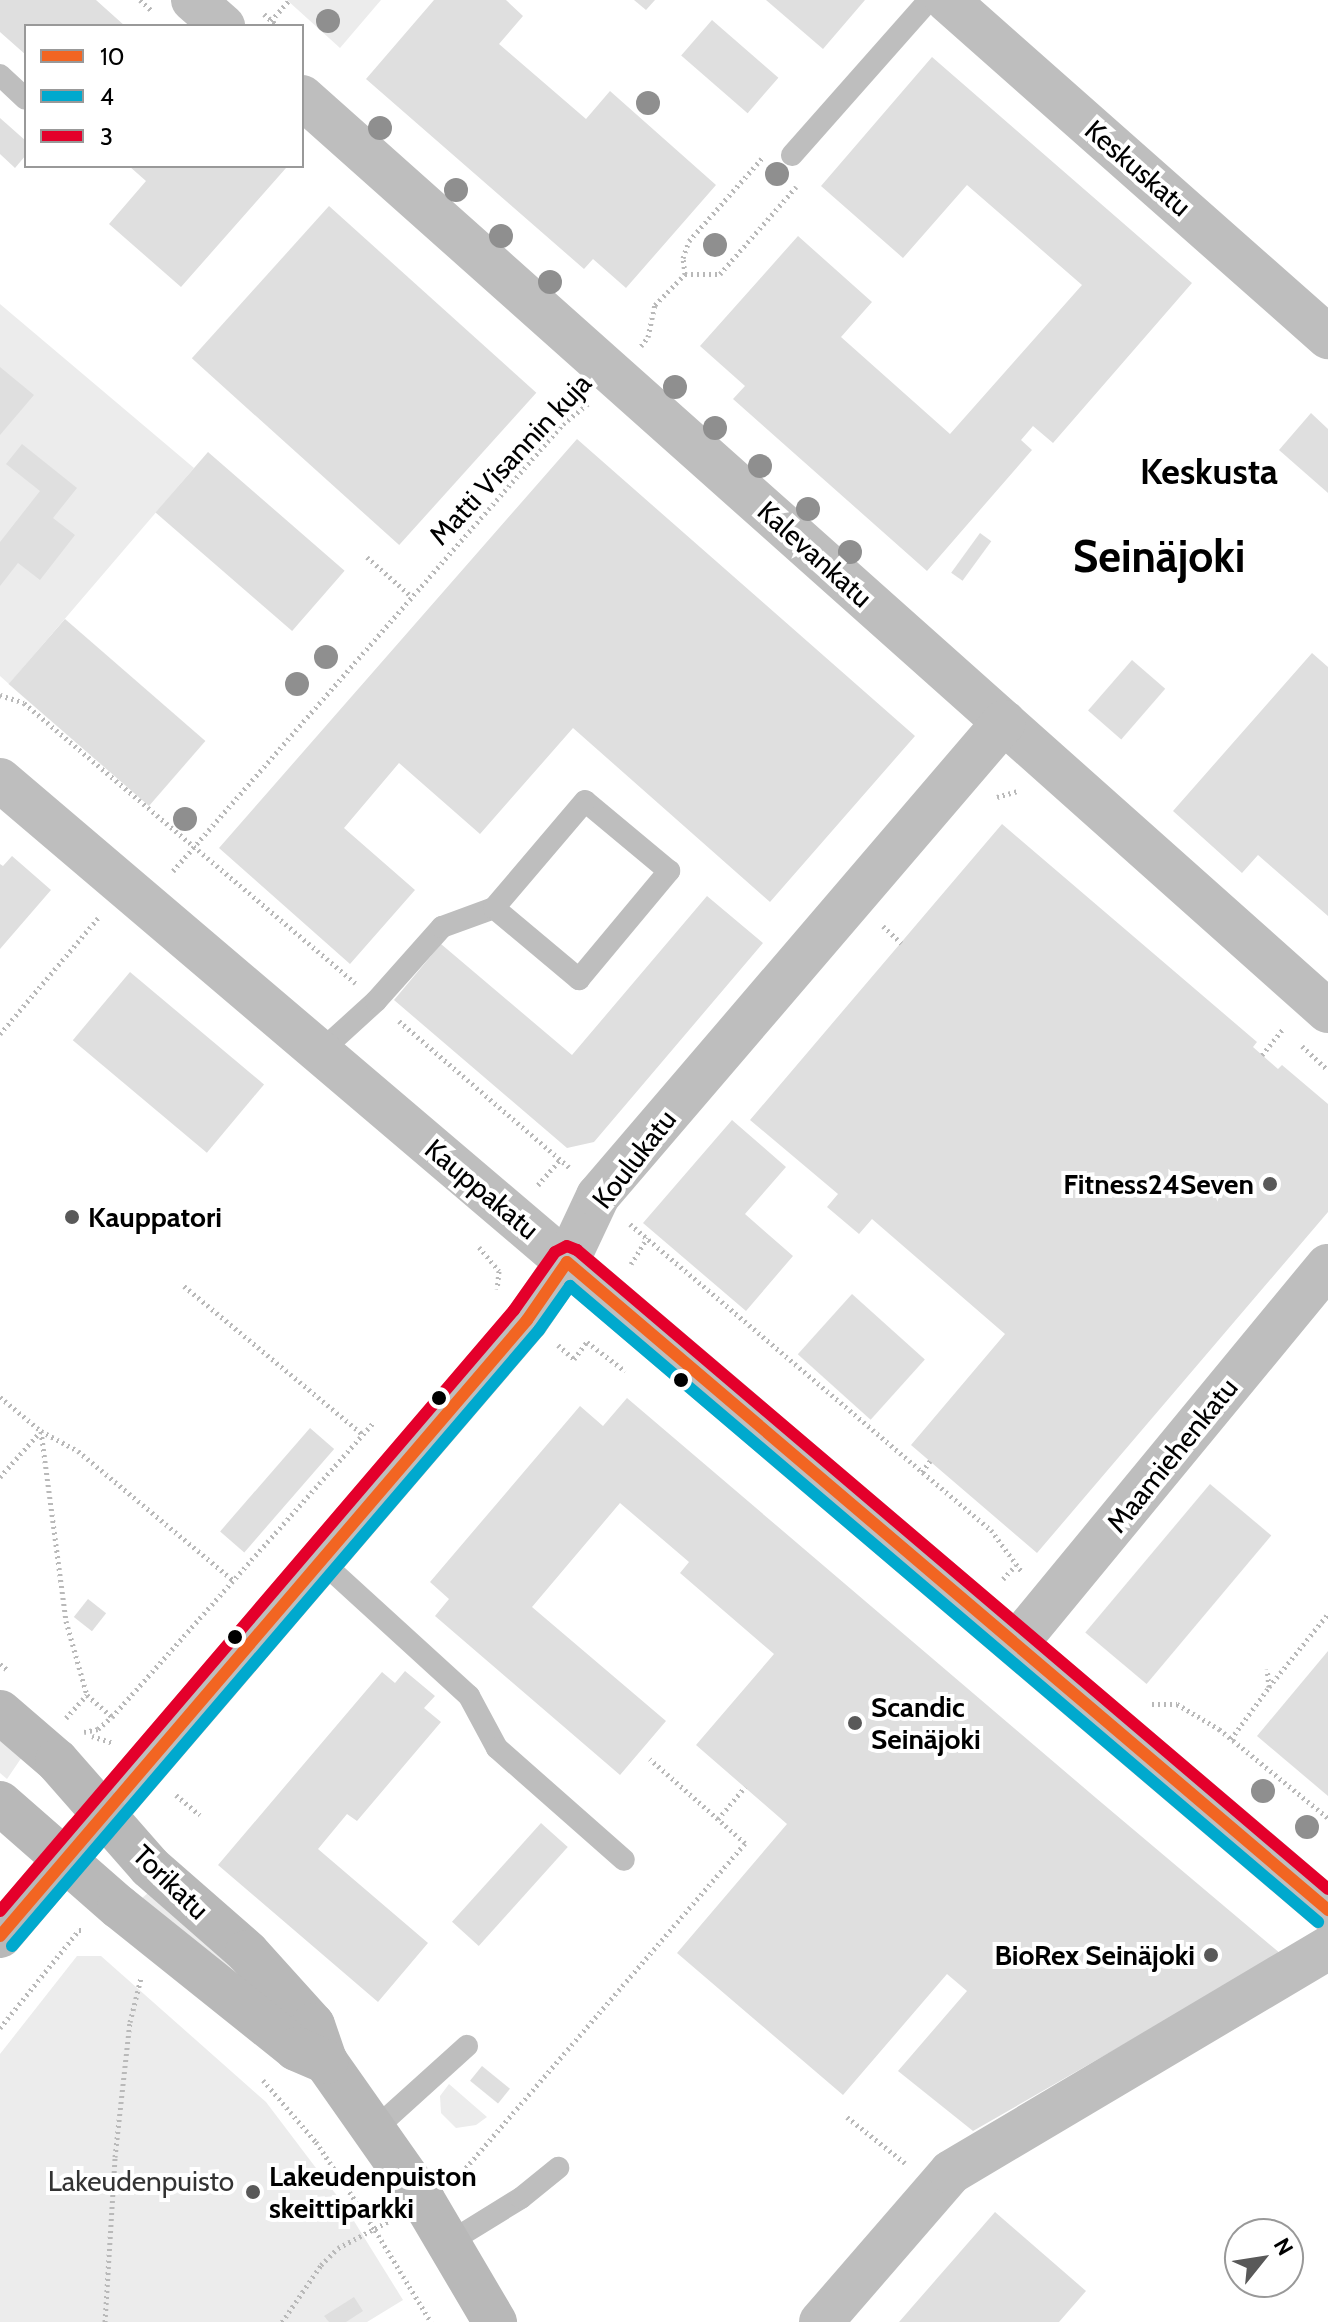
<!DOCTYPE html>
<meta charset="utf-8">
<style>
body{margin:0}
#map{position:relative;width:1328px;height:2322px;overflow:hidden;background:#fff;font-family:Cabin,sans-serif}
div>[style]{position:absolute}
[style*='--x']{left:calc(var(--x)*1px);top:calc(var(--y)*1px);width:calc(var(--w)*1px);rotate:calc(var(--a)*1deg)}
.green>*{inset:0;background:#ececec}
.building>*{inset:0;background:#dfdfdf;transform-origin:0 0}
.path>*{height:5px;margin-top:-2.5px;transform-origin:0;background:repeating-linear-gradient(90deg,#b9b9b9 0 2px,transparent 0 6px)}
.lane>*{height:22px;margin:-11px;padding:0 11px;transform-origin:11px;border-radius:11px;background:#bebebe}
.street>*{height:44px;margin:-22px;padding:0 22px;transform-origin:22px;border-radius:22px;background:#bebebe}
.secondary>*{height:44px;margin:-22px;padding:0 22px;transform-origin:22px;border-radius:22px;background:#b8b8b8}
.bus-1>*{height:12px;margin:-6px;padding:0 6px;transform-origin:6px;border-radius:6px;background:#f26522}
.bus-2>*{height:12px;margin:-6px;padding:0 6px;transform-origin:6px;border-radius:6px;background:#00a9ce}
.bus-3>*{height:12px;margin:-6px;padding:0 6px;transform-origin:6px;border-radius:6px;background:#e4002b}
.trees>*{width:24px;height:24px;margin:-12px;border-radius:50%;background:#8f8f8f}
.dots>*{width:22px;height:22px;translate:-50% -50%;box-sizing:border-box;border:4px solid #fff;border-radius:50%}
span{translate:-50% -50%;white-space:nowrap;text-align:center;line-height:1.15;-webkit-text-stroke:8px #fff;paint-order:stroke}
.street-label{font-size:28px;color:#000}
.poi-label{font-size:28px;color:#000;font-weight:700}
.right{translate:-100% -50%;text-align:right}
.left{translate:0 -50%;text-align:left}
.park-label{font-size:28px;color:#333}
.district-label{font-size:36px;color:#000;font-weight:700}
.town-label{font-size:44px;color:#000;font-weight:700}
.legend{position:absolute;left:24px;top:24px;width:280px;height:144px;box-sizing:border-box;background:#fff;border:2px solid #999;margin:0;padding:10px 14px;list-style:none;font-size:24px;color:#000}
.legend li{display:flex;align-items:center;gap:16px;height:40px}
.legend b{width:40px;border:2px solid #999}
.north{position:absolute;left:1224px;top:2218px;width:80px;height:80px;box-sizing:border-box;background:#fff;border:2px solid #999;border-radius:50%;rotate:60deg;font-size:22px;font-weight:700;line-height:32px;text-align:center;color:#000}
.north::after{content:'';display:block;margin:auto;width:28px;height:36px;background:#595959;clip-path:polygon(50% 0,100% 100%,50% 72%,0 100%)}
</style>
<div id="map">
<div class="green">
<div style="clip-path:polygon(287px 0,381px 0,340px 48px)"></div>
<div style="clip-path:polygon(0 304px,194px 468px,9px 684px,0 676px)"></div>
<div style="clip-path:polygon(0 1737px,22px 1757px,7px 1779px,0 1773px)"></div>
<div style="clip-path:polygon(148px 1893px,282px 2009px,141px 1899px)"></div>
<div style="clip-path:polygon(77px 1956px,101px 1956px,266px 2102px,344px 2205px,403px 2300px,367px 2322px,0 2322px,0 2054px)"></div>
<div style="clip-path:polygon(449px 2084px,487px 2117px,476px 2125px,456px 2128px,441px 2113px,440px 2096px)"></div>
</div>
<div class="building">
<div style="clip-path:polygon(0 0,96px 0,125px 26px,26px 26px,26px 55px,0 32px)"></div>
<div style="clip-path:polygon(434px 0,506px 0,523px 16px,499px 44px,586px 119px,610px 91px,716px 185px,626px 288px,593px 259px,584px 269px,366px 79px)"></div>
<div style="clip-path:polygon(634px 0,655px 0,646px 10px)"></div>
<div style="clip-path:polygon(766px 0,865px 0,823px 49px)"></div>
<div style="left:712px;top:20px;width:88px;height:47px;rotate:41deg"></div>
<div style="clip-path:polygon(932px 57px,1192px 283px,1053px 443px,1033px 426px,1021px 440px,1032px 450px,927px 571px,733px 399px,745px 386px,700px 346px,798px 236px,872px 302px,841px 337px,950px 434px,1082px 285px,967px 185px,903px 258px,821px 186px)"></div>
<div style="clip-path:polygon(0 118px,26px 141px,26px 155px,15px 168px,0 154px)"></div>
<div style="clip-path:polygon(129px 166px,284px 166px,286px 168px,181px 287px,109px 224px,146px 181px)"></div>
<div style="left:329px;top:206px;width:279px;height:205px;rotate:42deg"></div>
<div style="clip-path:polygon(0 367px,34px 395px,0 435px)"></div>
<div style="clip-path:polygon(1311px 413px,1328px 429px,1328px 493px,1279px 450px)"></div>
<div style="clip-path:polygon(577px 439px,915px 736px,770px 902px,573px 728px,480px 834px,399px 763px,344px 828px,415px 890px,350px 964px,219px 848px)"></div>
<div style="clip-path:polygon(22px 444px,77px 488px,53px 518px,75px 535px,40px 580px,18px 563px,0 586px,0 542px,40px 491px,6px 464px)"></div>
<div style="left:208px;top:452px;width:181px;height:80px;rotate:41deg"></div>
<div style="left:980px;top:533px;width:14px;height:49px;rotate:36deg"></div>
<div style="left:65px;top:619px;width:186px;height:86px;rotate:41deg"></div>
<div style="clip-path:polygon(1312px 653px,1328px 667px,1328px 916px,1258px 855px,1242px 873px,1173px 811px)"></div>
<div style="left:1132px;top:660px;width:44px;height:67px;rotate:41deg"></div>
<div style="clip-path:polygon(1002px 824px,1257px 1042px,1253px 1047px,1262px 1055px,1278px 1069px,1282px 1065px,1328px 1104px,1328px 1212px,1037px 1553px,911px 1445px,1005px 1334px,872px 1219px,859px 1234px,827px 1207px,838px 1194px,750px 1120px)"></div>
<div style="clip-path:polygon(12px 856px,51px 890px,0 949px,0 864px,3px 866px)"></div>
<div style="clip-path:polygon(707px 896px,763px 943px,594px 1142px,567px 1148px,394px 1000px,441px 944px,572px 1055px)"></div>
<div style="left:130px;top:972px;width:175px;height:89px;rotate:40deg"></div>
<div style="clip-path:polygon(732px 1120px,786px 1167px,745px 1214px,793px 1256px,746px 1311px,643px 1223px)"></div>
<div style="left:852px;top:1294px;width:98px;height:81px;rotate:42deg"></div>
<div style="clip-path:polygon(627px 1398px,1096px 1798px,1281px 1954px,973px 2131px,898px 2071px,967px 1991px,947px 1974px,843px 2095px,677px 1953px,787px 1824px,696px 1745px,774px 1654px,680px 1573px,689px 1562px,620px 1503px,532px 1607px,666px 1721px,620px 1775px,435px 1616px,449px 1599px,430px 1582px,580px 1406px,603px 1426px)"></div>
<div style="left:310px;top:1428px;width:32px;height:137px;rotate:41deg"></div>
<div style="left:1210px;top:1484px;width:80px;height:194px;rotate:40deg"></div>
<div style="left:88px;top:1599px;width:23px;height:23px;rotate:38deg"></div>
<div style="clip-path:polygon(1328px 1651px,1328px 1796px,1257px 1736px)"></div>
<div style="clip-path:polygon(405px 1671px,435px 1696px,424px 1708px,441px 1722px,357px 1821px,347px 1814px,318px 1849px,428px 1943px,378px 2002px,218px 1865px,382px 1672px,395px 1683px)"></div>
<div style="left:541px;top:1823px;width:36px;height:133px;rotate:42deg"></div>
<div style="left:482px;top:2066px;width:36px;height:19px;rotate:39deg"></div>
<div style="clip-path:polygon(995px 2212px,1086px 2291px,1059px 2322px,899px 2322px)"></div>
<div style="clip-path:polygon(354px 2297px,363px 2311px,346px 2322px,329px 2322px,324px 2316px)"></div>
</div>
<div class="path">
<div style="--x:140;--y:0;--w:15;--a:42"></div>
<div style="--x:264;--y:14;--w:18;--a:41"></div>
<div style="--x:271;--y:21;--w:28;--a:-49"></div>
<div style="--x:685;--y:274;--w:35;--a:0"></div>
<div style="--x:720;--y:274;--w:116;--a:-48.9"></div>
<div style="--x:641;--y:346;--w:11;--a:-52"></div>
<div style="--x:648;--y:337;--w:33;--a:-78"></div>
<div style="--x:655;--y:305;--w:43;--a:-45.9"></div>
<div style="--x:685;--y:274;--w:16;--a:-97"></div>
<div style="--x:683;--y:258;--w:18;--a:-71"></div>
<div style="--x:689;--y:241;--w:112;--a:-48.6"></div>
<div style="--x:367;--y:557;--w:59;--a:41.6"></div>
<div style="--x:0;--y:695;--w:25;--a:18"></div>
<div style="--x:24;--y:703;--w:434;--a:40.2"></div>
<div style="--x:997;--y:797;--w:22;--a:-16"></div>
<div style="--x:173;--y:871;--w:593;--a:-48.9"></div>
<div style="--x:563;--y:424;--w:32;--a:-39"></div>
<div style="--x:883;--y:926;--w:25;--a:43"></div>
<div style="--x:399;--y:1021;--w:225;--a:40.7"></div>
<div style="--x:0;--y:1034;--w:152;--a:-49.8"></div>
<div style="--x:1302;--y:1046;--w:35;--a:43"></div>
<div style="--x:1262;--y:1055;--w:35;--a:-51"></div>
<div style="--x:538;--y:1185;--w:35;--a:-49"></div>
<div style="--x:630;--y:1224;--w:473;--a:40.3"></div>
<div style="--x:991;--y:1530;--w:52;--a:53.6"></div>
<div style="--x:479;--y:1247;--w:31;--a:50"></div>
<div style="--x:499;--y:1271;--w:18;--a:96"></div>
<div style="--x:631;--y:1264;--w:31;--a:-58"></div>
<div style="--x:184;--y:1286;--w:231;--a:39.7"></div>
<div style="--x:558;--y:1345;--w:21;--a:41"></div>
<div style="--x:574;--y:1359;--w:21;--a:-53"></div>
<div style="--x:587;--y:1342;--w:48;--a:37.3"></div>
<div style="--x:0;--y:1397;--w:53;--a:39.7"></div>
<div style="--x:41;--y:1431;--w:42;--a:28.4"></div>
<div style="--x:78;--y:1451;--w:203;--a:39.8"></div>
<div style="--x:41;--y:1431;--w:192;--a:82.5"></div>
<div style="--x:66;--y:1621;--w:77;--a:74.2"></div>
<div style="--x:87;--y:1695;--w:33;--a:41"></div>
<div style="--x:922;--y:1472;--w:14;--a:-54"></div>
<div style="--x:0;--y:1477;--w:60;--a:-48.4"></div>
<div style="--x:1003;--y:1579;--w:19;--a:-47"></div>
<div style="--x:0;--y:1664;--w:11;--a:38"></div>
<div style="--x:1269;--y:1687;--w:94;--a:-51.1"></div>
<div style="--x:1152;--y:1704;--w:25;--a:0"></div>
<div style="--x:1177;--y:1704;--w:49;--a:30.8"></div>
<div style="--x:1219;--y:1729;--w:141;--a:39.2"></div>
<div style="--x:66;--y:1718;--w:31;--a:-48"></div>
<div style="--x:84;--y:1732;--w:14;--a:-12"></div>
<div style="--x:98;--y:1729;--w:18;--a:-41"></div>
<div style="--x:112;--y:1717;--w:393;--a:-48.4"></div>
<div style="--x:92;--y:1736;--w:22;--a:18"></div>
<div style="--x:1231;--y:1739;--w:64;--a:-53.8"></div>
<div style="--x:1269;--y:1687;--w:18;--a:-96"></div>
<div style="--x:176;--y:1795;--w:31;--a:40"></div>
<div style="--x:718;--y:1819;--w:42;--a:-49.8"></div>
<div style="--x:0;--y:2028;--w:126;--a:-51.1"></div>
<div style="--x:79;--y:1930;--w:5;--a:0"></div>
<div style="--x:263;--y:2080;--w:82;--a:49.5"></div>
<div style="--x:316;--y:2142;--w:106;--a:56.2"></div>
<div style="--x:375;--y:2230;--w:108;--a:58.7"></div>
<div style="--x:847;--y:2117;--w:74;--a:38.4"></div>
<div style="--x:458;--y:2177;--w:440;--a:-49.3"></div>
<div style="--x:745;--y:1843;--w:127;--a:-138.5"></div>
<div style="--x:105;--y:2322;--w:165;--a:-86.5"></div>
<div style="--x:115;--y:2157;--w:136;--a:-83.7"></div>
<div style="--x:130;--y:2022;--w:45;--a:-76"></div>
<div style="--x:282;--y:2322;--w:69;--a:-55.6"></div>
<div style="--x:321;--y:2265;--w:24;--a:-45"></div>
<div style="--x:338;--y:2248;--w:58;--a:-27.9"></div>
</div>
<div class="lane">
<div style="--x:0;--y:75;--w:35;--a:43"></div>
<div style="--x:792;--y:155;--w:207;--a:-48.5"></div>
<div style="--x:320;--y:1052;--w:76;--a:-42.3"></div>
<div style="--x:376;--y:1001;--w:99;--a:-48.3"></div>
<div style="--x:442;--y:927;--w:55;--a:-20.1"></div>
<div style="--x:494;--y:908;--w:111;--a:39.9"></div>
<div style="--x:579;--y:979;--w:141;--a:-50.2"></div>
<div style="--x:669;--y:871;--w:109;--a:-140.2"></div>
<div style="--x:585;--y:801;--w:140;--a:130.4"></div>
<div style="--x:320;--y:1560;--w:202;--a:42.4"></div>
<div style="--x:469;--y:1696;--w:59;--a:61.7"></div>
<div style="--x:497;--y:1748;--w:169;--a:41.4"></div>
<div style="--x:375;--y:2129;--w:124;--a:-42.1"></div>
<div style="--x:448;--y:2243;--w:86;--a:-31.7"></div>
<div style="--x:521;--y:2198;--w:48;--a:-39"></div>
</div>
<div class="street">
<div style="--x:193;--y:0;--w:40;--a:41"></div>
<div style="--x:947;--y:0;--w:509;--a:41.49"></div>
<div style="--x:302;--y:97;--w:1374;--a:41.7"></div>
<div style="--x:0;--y:780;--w:1744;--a:40.39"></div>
<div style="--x:1016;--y:1644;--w:490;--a:-50.5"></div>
<div style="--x:105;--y:1813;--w:649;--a:-49.44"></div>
<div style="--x:527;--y:1320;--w:70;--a:-55.4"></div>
<div style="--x:567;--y:1262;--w:73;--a:-64.8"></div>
<div style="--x:598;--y:1196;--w:624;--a:-49.42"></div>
<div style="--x:821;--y:2322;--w:198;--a:-49.1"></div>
<div style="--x:951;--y:2172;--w:439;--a:-30.7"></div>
</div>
<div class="secondary">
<div style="--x:0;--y:1712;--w:75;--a:40.7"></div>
<div style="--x:57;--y:1761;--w:141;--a:48.7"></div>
<div style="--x:150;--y:1867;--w:129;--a:41.2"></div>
<div style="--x:247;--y:1952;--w:98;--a:47.9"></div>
<div style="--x:313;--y:2025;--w:39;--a:71"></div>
<div style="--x:326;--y:2062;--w:169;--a:54.9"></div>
<div style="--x:423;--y:2200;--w:142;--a:59.5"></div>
<div style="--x:0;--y:1803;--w:158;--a:41.2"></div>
<div style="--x:119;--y:1907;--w:227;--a:38.7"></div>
<div style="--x:296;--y:2049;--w:33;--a:23"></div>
<div style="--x:0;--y:1936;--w:130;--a:-49.7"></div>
</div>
<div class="bus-1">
<div style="--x:0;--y:1936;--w:811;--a:-49.45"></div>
<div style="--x:527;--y:1320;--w:70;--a:-55.4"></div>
<div style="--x:567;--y:1262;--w:1000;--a:40.41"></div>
</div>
<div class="bus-2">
<div style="--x:12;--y:1946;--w:811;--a:-49.45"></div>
<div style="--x:539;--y:1330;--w:54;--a:-54.8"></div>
<div style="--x:570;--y:1286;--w:982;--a:40.37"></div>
</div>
<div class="bus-3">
<div style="--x:0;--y:1911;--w:791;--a:-49.46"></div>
<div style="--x:514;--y:1310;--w:71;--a:-54.7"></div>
<div style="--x:555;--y:1252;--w:13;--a:-27"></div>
<div style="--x:567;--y:1246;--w:11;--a:22"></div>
<div style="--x:577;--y:1250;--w:986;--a:40.39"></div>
</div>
<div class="trees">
<div style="left:328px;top:21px"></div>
<div style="left:648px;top:103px"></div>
<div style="left:380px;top:128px"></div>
<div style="left:777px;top:174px"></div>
<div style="left:456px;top:190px"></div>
<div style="left:501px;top:236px"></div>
<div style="left:715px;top:245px"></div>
<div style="left:550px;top:282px"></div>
<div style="left:675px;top:387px"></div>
<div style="left:715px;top:428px"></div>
<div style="left:760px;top:466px"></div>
<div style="left:808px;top:509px"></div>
<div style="left:850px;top:552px"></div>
<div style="left:326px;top:657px"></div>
<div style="left:297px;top:684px"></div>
<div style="left:185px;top:819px"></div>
<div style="left:1263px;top:1791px"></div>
<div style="left:1307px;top:1827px"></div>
</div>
<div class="dots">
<div style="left:1270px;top:1184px;background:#595959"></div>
<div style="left:72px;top:1217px;background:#595959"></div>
<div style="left:681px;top:1380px;background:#000"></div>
<div style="left:439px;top:1398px;background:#000"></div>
<div style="left:235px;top:1637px;background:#000"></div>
<div style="left:855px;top:1723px;background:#595959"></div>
<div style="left:1211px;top:1955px;background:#595959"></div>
<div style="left:253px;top:2192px;background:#595959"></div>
</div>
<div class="street-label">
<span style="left:1138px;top:168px;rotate:41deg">Keskuskatu</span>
<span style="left:510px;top:459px;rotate:-47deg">Matti Visannin kuja</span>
<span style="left:815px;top:554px;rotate:42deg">Kalevankatu</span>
<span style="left:634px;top:1159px;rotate:-52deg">Koulukatu</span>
<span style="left:482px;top:1189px;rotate:40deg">Kauppakatu</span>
<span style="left:1172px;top:1455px;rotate:-51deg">Maamiehenkatu</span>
<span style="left:171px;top:1882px;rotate:44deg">Torikatu</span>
</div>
<div class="poi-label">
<span class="right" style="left:1254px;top:1184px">Fitness24Seven</span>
<span class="left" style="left:88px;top:1217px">Kauppatori</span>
<span class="left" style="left:871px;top:1723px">Scandic<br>Seinäjoki</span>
<span class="right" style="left:1195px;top:1955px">BioRex Seinäjoki</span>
<span class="left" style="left:269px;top:2192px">Lakeudenpuiston<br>skeittiparkki</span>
</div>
<div class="park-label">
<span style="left:141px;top:2181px">Lakeudenpuisto</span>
</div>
<div class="district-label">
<span style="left:1209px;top:472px">Keskusta</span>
</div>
<div class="town-label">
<span style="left:1159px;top:557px">Seinäjoki</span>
</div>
<ul class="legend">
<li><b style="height:10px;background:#f26522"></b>10</li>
<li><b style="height:10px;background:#00a9ce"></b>4</li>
<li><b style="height:10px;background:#e4002b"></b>3</li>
</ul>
<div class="north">N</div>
</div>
